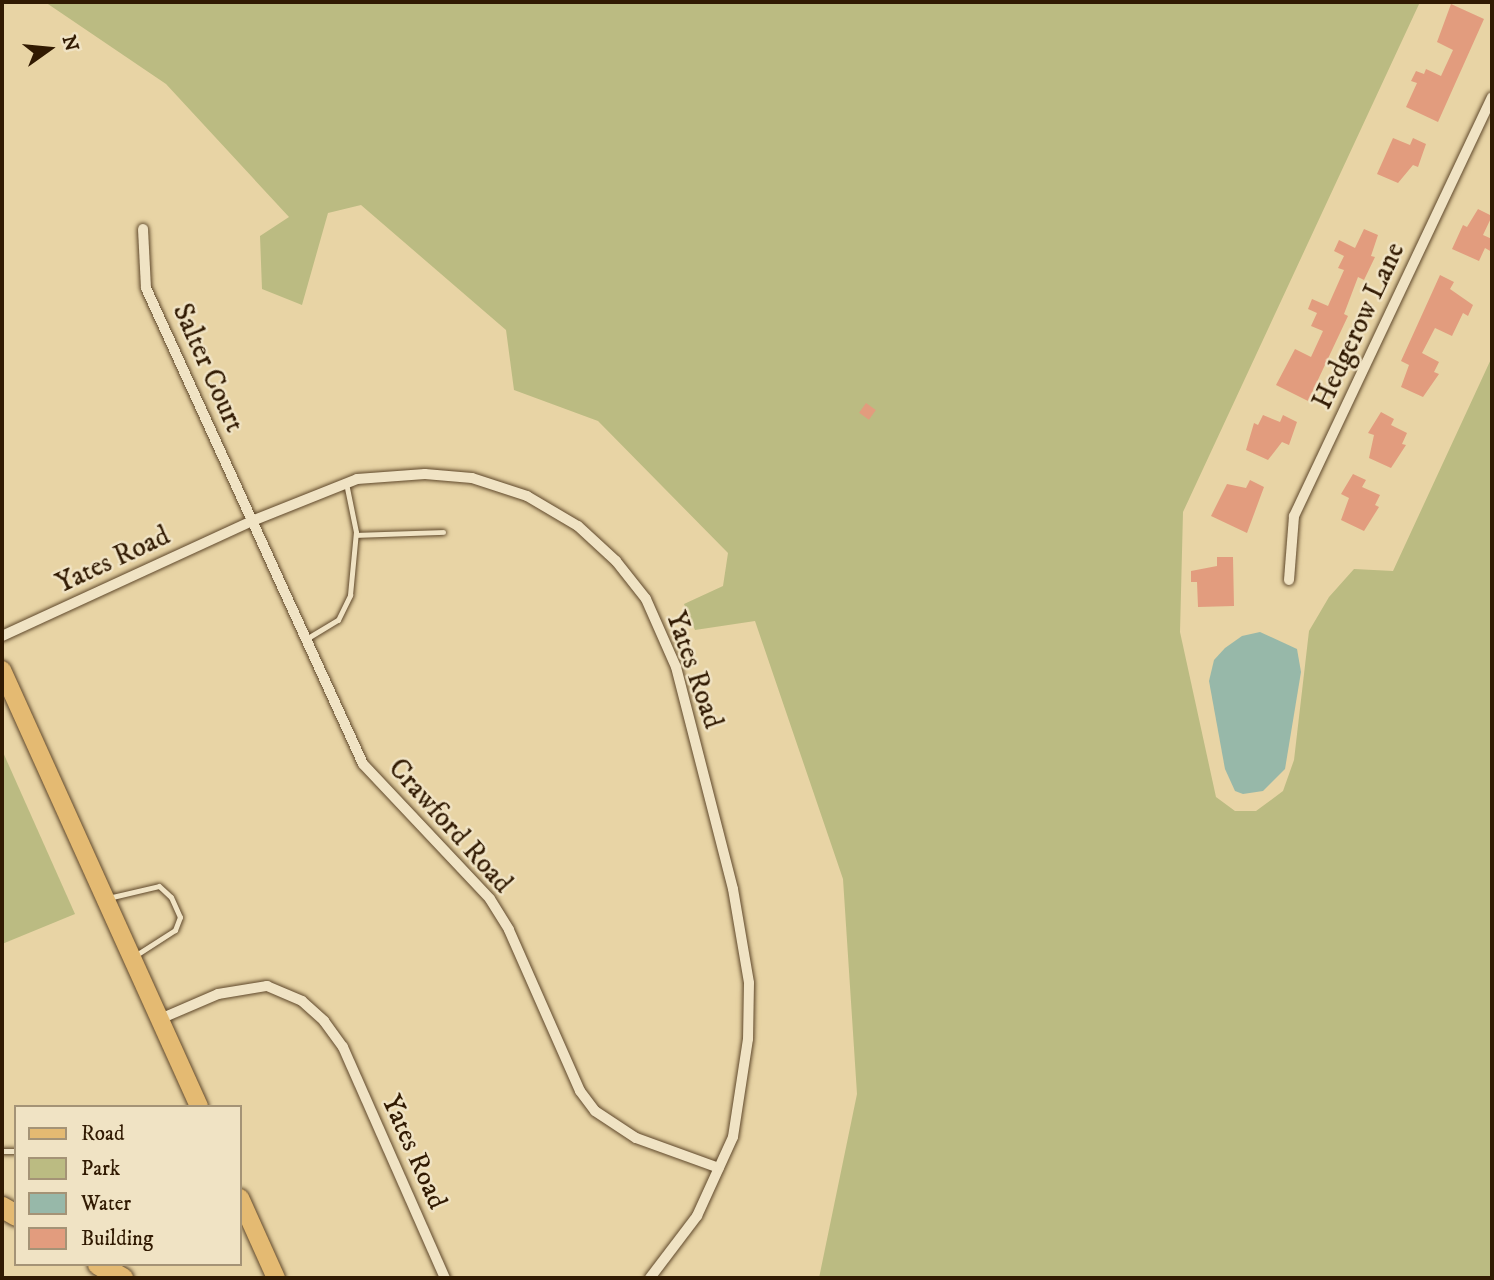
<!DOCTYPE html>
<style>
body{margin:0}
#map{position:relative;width:1494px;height:1280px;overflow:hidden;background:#e8d4a5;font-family:"IM FELL DW Pica",serif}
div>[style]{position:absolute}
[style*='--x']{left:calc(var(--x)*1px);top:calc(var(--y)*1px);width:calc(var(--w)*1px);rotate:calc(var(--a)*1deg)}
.green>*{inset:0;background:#bbbb82}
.water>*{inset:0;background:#97b8a9}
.building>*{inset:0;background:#e29c7e;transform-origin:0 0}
.roads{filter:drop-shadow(0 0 2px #5f482b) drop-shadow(0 0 2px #5f482b)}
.service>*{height:5px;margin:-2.5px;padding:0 2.5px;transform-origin:2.5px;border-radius:2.5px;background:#f0e3c4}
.minor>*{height:10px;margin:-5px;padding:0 5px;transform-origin:5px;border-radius:5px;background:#f0e3c4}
.primary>*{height:18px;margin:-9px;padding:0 9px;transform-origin:9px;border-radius:9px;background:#e4ba72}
.motorway>*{height:21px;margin:-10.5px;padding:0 10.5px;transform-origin:10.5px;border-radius:10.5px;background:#e4ba72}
span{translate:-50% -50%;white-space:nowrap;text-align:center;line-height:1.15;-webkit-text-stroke:5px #f0e3c4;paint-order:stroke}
.street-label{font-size:28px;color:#311a02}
.frame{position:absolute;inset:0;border:4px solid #311a02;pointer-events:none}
.legend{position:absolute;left:14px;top:1105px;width:228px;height:161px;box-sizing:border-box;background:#f0e3c4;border:2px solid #a49376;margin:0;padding:9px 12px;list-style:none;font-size:21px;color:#311a02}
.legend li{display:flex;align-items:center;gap:14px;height:35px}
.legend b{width:35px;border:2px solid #a49376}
.north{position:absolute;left:14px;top:14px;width:70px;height:70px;-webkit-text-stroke:5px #f0e3c4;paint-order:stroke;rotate:75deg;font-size:19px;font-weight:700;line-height:28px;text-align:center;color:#311a02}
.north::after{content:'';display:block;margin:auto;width:24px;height:32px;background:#311a02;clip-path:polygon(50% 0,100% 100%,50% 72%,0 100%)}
</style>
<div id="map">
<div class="green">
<div style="clip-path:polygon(45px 2px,1420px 2px,1183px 512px,1180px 632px,1216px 797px,1235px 811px,1256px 811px,1283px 791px,1294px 760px,1309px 631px,1329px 597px,1354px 569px,1393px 571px,1492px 357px,1492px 1278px,819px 1278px,857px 1094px,843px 879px,755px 621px,695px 630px,684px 604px,723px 586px,728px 553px,598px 421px,514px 390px,506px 330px,361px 205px,328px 213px,302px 305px,262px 289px,260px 236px,289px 217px,166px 84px)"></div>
<div style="clip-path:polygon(2px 750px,75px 914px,2px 944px)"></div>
</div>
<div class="water">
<div style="clip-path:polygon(1260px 632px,1297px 649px,1301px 672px,1285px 769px,1263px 791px,1243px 794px,1235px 791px,1225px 769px,1209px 681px,1214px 660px,1225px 648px,1242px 636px)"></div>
</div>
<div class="building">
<div style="clip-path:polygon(1451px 4px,1484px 19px,1438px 122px,1406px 107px,1417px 83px,1411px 81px,1416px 71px,1424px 74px,1426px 69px,1441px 76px,1453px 50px,1437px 42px)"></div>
<div style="clip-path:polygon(1393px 138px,1410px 145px,1413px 138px,1426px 144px,1418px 167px,1413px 165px,1398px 183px,1377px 174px)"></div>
<div style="clip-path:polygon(1478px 209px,1492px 216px,1483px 235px,1492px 239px,1492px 252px,1485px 248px,1479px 261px,1452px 249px,1463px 225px,1467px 227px)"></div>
<div style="clip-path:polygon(1364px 229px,1378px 235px,1371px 256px,1375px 257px,1364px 280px,1358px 277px,1344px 314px,1348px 316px,1308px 401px,1276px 385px,1295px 349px,1311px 357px,1323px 331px,1311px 326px,1317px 313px,1308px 309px,1312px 299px,1328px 306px,1344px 270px,1338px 268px,1344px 256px,1334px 251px,1339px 240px,1355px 248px)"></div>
<div style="clip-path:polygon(1440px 275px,1454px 282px,1450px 289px,1473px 305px,1468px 316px,1463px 313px,1452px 336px,1435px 328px,1422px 353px,1439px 362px,1434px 372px,1439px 374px,1423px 397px,1401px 387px,1409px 365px,1401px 361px)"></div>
<div style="left:866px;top:403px;width:12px;height:12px;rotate:35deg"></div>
<div style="clip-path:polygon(1381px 412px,1394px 419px,1391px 425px,1407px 433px,1402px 444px,1406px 445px,1391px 468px,1369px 458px,1374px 435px,1368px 433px)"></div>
<div style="clip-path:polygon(1263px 415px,1280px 422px,1283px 415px,1297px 422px,1289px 445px,1282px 442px,1268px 460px,1246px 450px,1254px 423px,1258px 425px)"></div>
<div style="clip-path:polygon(1353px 474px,1366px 480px,1362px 487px,1380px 495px,1375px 505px,1379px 507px,1364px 531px,1341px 520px,1349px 498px,1341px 494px)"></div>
<div style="clip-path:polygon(1250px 480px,1264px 487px,1247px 533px,1211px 516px,1227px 484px,1246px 488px)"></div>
<div style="clip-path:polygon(1217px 557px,1233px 557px,1234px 606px,1198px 607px,1197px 582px,1191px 582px,1191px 571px,1217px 566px)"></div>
</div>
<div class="roads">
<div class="service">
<div style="--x:356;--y:535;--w:87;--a:-2"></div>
<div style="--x:306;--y:639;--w:37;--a:-31"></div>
<div style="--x:338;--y:620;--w:28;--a:-64"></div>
<div style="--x:350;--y:595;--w:63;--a:-84.6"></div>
<div style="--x:356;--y:532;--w:50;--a:-101.5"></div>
<div style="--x:108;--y:898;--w:52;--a:-13.2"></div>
<div style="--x:159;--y:886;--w:16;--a:43"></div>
<div style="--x:171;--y:897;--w:22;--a:66"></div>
<div style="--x:180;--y:917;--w:14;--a:111"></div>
<div style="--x:175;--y:930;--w:46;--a:147.3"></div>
<div style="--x:2;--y:1151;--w:14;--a:0"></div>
</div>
<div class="minor">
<div style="--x:143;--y:229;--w:59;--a:87.1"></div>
<div style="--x:146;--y:288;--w:523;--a:65.49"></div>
<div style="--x:363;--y:764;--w:185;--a:46.7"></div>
<div style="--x:490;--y:899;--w:36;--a:58"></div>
<div style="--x:509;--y:930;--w:176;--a:66.2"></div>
<div style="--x:580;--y:1091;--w:25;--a:53"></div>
<div style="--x:595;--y:1111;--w:49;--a:33.4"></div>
<div style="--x:636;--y:1138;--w:88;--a:19.9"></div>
<div style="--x:1289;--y:580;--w:64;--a:-85.5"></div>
<div style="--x:1294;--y:516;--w:463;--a:-64.7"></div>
<div style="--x:2;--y:636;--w:275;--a:-24.7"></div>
<div style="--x:252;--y:521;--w:113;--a:-21.8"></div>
<div style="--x:357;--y:479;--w:68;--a:-4.2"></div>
<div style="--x:425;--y:474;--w:47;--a:4.9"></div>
<div style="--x:472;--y:478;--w:58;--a:18.1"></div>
<div style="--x:527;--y:496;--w:59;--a:30.5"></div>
<div style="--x:578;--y:526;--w:52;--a:42.6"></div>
<div style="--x:616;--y:561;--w:48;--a:51.7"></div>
<div style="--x:646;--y:599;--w:74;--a:66.2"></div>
<div style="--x:676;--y:667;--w:229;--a:75.6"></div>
<div style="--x:733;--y:889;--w:95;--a:80.3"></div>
<div style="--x:749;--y:983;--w:56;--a:91"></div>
<div style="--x:748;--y:1039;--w:99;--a:98.7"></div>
<div style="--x:733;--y:1137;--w:87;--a:114.5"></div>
<div style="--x:697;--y:1216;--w:78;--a:127.2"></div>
<div style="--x:160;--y:1019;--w:63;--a:-23.3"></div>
<div style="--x:218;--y:994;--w:50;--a:-9.3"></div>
<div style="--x:267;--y:986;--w:38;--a:23"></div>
<div style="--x:302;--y:1001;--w:30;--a:42"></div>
<div style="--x:324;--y:1021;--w:32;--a:54"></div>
<div style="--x:343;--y:1047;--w:253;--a:66.2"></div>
</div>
<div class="primary">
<div style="--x:2;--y:670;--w:479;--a:65.7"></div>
<div style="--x:240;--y:1198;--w:88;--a:65.8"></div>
</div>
<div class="motorway">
<div style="--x:2;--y:1207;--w:16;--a:30"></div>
<div style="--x:98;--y:1264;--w:28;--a:30"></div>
</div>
</div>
<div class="street-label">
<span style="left:1359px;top:326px;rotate:-65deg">Hedgerow Lane</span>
<span style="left:208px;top:368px;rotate:66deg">Salter Court</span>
<span style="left:113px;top:560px;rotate:-25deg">Yates Road</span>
<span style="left:694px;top:670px;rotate:71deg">Yates Road</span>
<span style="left:450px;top:826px;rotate:48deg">Crawford Road</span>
<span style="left:414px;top:1152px;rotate:66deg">Yates Road</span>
</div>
<div class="frame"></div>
<ul class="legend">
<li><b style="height:9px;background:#e4ba72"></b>Road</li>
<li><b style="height:19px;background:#bbbb82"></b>Park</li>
<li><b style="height:19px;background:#97b8a9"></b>Water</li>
<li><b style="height:19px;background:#e29c7e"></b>Building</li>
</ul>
<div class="north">N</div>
</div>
